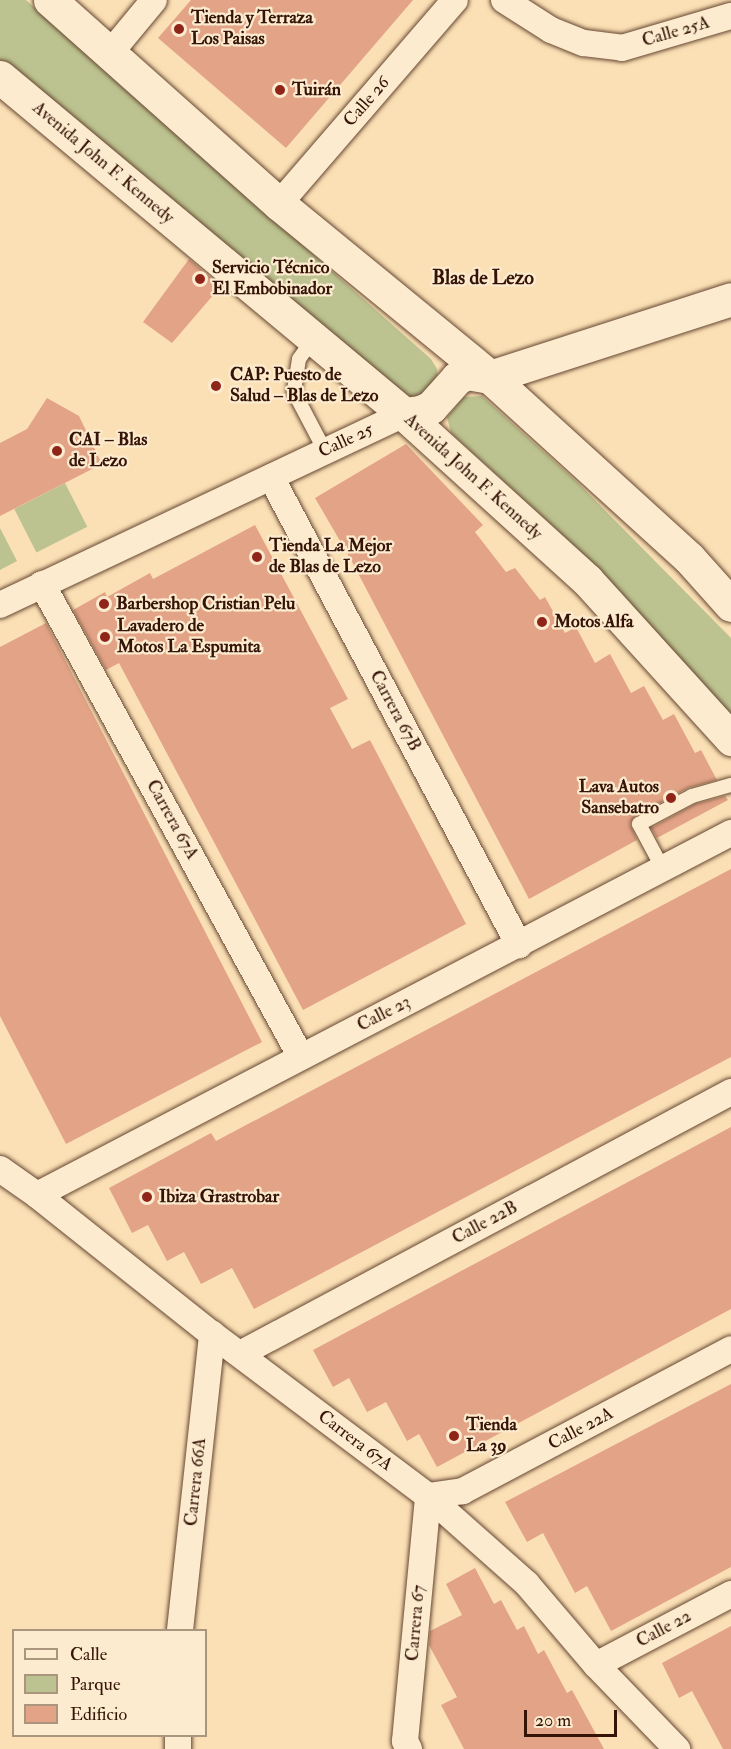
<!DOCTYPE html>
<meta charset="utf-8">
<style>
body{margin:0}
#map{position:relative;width:731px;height:1749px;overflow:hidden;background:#fbe0b5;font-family:"IM FELL Double Pica",serif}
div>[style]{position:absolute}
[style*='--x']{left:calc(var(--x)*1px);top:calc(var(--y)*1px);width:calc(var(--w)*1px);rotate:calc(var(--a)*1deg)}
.green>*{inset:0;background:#bcc390;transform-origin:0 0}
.building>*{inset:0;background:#e3a386}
.roads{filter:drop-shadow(0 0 2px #664732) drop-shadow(0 0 2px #664732)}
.service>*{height:14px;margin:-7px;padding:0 7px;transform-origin:7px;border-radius:7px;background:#fcebcf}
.minor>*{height:26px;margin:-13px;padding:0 13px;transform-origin:13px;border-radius:13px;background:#fcebcf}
.tertiary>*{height:33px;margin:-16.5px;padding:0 16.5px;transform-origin:16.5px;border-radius:16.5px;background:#fcebcf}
.dots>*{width:16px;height:16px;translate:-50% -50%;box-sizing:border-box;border:3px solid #fcebcf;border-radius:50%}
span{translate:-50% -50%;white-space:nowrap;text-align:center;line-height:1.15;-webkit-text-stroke:4.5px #fcebcf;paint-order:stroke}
.poi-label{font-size:18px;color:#351407;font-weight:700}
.left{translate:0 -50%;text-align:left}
.right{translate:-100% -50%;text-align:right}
.street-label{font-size:18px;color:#351407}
.neighbourhood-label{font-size:20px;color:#351407;font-weight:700}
.legend{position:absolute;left:12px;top:1629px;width:195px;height:108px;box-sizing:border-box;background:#fcebcf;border:2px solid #ac957f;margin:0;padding:8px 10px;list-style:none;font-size:18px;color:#351407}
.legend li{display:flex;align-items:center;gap:12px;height:30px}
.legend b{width:30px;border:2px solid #ac957f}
.scale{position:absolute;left:524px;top:1710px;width:93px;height:27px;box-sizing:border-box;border:3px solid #351407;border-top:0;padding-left:8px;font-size:18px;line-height:21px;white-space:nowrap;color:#351407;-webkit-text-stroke:4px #fcebcf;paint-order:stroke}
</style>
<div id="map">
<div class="green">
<div style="clip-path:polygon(0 0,26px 0,431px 359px,437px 369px,438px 381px,419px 399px,407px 400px,104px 144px,0 60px)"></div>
<div style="clip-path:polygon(482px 396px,577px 482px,731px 638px,731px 717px,557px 530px,451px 433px,447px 417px,464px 397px)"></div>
<div style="left:65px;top:483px;width:49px;height:57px;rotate:63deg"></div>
<div style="clip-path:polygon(0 528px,17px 561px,0 570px)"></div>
</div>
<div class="building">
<div style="clip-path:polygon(191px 0,413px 0,286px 148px,158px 38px)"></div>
<div style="clip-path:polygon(189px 259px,221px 286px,172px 343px,143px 322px)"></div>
<div style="clip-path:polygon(47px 398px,79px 416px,102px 464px,0 516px,0 443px,27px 429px)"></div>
<div style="clip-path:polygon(406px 444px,483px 525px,475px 532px,506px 572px,515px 568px,540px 600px,545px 597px,565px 633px,576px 627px,595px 663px,610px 654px,631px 693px,644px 686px,663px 720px,674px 714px,695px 753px,701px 750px,717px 780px,688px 788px,635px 816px,630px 824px,637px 840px,529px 899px,350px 558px,315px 498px)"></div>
<div style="clip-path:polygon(255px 525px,348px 699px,330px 708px,352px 749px,370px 740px,466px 924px,303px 1010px,119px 663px,106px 670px,73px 610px,105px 592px,107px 597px,150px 573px,153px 579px)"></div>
<div style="clip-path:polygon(46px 623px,262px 1042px,66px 1144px,0 1016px,0 647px)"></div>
<div style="clip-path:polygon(725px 796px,728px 800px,657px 838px,651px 828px,695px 804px)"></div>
<div style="clip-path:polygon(731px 869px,731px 1057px,254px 1309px,232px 1268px,201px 1284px,184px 1252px,167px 1261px,148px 1225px,132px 1233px,109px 1188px,211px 1133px,216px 1141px)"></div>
<div style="clip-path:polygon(731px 1127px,731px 1309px,437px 1467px,419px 1434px,407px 1441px,386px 1402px,367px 1412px,349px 1378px,333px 1387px,313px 1350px)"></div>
<div style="clip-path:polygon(731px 1384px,731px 1567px,611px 1631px,587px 1586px,575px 1593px,543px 1533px,527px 1542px,505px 1502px)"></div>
<div style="clip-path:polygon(475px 1568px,494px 1604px,501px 1600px,517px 1630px,524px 1626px,538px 1654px,544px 1650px,567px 1693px,572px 1690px,604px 1749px,464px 1749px,441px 1705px,457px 1697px,429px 1645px,430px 1631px,462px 1615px,446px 1584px)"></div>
<div style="clip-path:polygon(731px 1626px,731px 1749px,723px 1749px,692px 1691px,679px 1698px,662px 1663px)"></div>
</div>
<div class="roads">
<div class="service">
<div style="--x:313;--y:339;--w:24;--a:125"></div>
<div style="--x:299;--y:359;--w:33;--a:99"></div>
<div style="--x:294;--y:392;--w:67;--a:62.3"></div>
<div style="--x:663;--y:869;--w:51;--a:-118.1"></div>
<div style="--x:639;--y:824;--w:60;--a:-27.8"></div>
<div style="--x:692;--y:796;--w:41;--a:-15.8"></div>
</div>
<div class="minor">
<div style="--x:504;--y:0;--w:56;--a:32.6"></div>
<div style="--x:551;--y:30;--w:35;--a:22"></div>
<div style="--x:584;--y:43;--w:38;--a:7"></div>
<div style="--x:622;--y:48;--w:114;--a:-16.4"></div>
<div style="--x:111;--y:52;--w:67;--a:-50.4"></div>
<div style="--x:279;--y:204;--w:269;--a:-49.2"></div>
<div style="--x:271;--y:477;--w:530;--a:62.08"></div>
<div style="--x:42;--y:584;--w:539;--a:61.3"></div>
<div style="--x:0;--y:605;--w:447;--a:-25.3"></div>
<div style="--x:0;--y:1169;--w:45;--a:35.1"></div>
<div style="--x:37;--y:1195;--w:223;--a:38.5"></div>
<div style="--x:212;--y:1334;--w:270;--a:36.9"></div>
<div style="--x:428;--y:1496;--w:132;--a:41.6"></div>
<div style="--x:527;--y:1584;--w:106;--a:49.6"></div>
<div style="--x:596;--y:1665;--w:117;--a:46"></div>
<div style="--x:37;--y:1195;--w:783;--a:-27.55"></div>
<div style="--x:240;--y:1354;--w:557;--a:-28.08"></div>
<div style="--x:180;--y:1630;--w:298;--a:-83.8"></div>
<div style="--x:596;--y:1665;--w:153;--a:-27.7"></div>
<div style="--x:178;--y:1736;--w:13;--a:90"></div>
<div style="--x:409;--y:1749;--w:9;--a:-117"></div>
<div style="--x:405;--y:1741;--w:246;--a:-84.6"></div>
<div style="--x:428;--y:1496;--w:35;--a:-8"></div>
<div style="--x:463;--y:1491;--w:303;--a:-27.9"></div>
</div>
<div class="tertiary">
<div style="--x:50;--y:0;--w:307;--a:41.7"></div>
<div style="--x:279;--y:204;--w:273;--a:39.3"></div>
<div style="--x:490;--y:377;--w:269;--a:42.3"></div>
<div style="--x:689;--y:558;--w:63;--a:48.2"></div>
<div style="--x:0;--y:77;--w:526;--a:39.83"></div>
<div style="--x:404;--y:414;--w:247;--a:42.2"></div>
<div style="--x:587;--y:580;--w:215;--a:47.8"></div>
<div style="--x:404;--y:414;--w:16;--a:-7"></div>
<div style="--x:420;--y:412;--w:12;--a:-24"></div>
<div style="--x:431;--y:407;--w:39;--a:-48"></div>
<div style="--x:457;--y:378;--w:11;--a:-27"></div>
<div style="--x:467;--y:373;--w:23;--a:10"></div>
<div style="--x:490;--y:377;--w:253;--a:-17.9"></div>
</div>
</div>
<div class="dots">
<div style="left:179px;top:29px;background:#8f2418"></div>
<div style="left:280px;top:90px;background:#8f2418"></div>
<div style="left:200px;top:279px;background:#8f2418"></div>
<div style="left:216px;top:386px;background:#8f2418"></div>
<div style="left:57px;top:451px;background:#8f2418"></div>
<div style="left:257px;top:557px;background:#8f2418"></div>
<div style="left:104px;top:604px;background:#8f2418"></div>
<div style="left:542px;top:622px;background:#8f2418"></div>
<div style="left:105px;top:637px;background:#8f2418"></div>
<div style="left:671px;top:798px;background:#8f2418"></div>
<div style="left:147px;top:1197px;background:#8f2418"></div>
<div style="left:454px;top:1436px;background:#8f2418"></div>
</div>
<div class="poi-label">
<span class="left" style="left:191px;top:29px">Tienda y Terraza<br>Los Paisas</span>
<span class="left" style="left:292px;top:90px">Tuirán</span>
<span class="left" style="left:212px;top:279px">Servicio Técnico<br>El Embobinador</span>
<span class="left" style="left:230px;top:386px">CAP: Puesto de<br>Salud ‒ Blas de Lezo</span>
<span class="left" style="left:69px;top:451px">CAI ‒ Blas<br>de Lezo</span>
<span class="left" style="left:269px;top:557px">Tienda La Mejor<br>de Blas de Lezo</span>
<span class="left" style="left:116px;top:604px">Barbershop Cristian Pelu</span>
<span class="left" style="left:554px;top:622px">Motos Alfa</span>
<span class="left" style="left:117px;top:637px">Lavadero de<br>Motos La Espumita</span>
<span class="right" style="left:659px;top:798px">Lava Autos<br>Sansebatro</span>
<span class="left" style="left:159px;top:1197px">Ibiza Grastrobar</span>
<span class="left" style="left:466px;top:1436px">Tienda<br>La 39</span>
</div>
<div class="street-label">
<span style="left:676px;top:32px;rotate:-16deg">Calle 25A</span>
<span style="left:367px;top:102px;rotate:-49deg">Calle 26</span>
<span style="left:103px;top:163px;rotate:40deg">Avenida John F. Kennedy</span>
<span style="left:346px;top:441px;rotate:-25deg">Calle 25</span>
<span style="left:473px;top:477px;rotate:42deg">Avenida John F. Kennedy</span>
<span style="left:395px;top:711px;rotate:62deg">Carrera 67B</span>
<span style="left:172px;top:820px;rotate:61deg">Carrera 67A</span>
<span style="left:384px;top:1014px;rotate:-27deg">Calle 23</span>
<span style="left:485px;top:1223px;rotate:-28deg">Calle 22B</span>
<span style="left:581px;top:1429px;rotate:-28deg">Calle 22A</span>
<span style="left:355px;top:1441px;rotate:37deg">Carrera 67A</span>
<span style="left:196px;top:1482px;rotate:-84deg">Carrera 66A</span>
<span style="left:416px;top:1623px;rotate:-85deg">Carrera 67</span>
<span style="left:664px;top:1629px;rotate:-28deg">Calle 22</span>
</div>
<div class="neighbourhood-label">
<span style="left:483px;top:277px">Blas de Lezo</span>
</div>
<ul class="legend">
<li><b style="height:8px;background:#fcebcf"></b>Calle</li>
<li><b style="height:16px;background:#bcc390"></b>Parque</li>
<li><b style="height:16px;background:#e3a386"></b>Edificio</li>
</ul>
<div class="scale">20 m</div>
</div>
